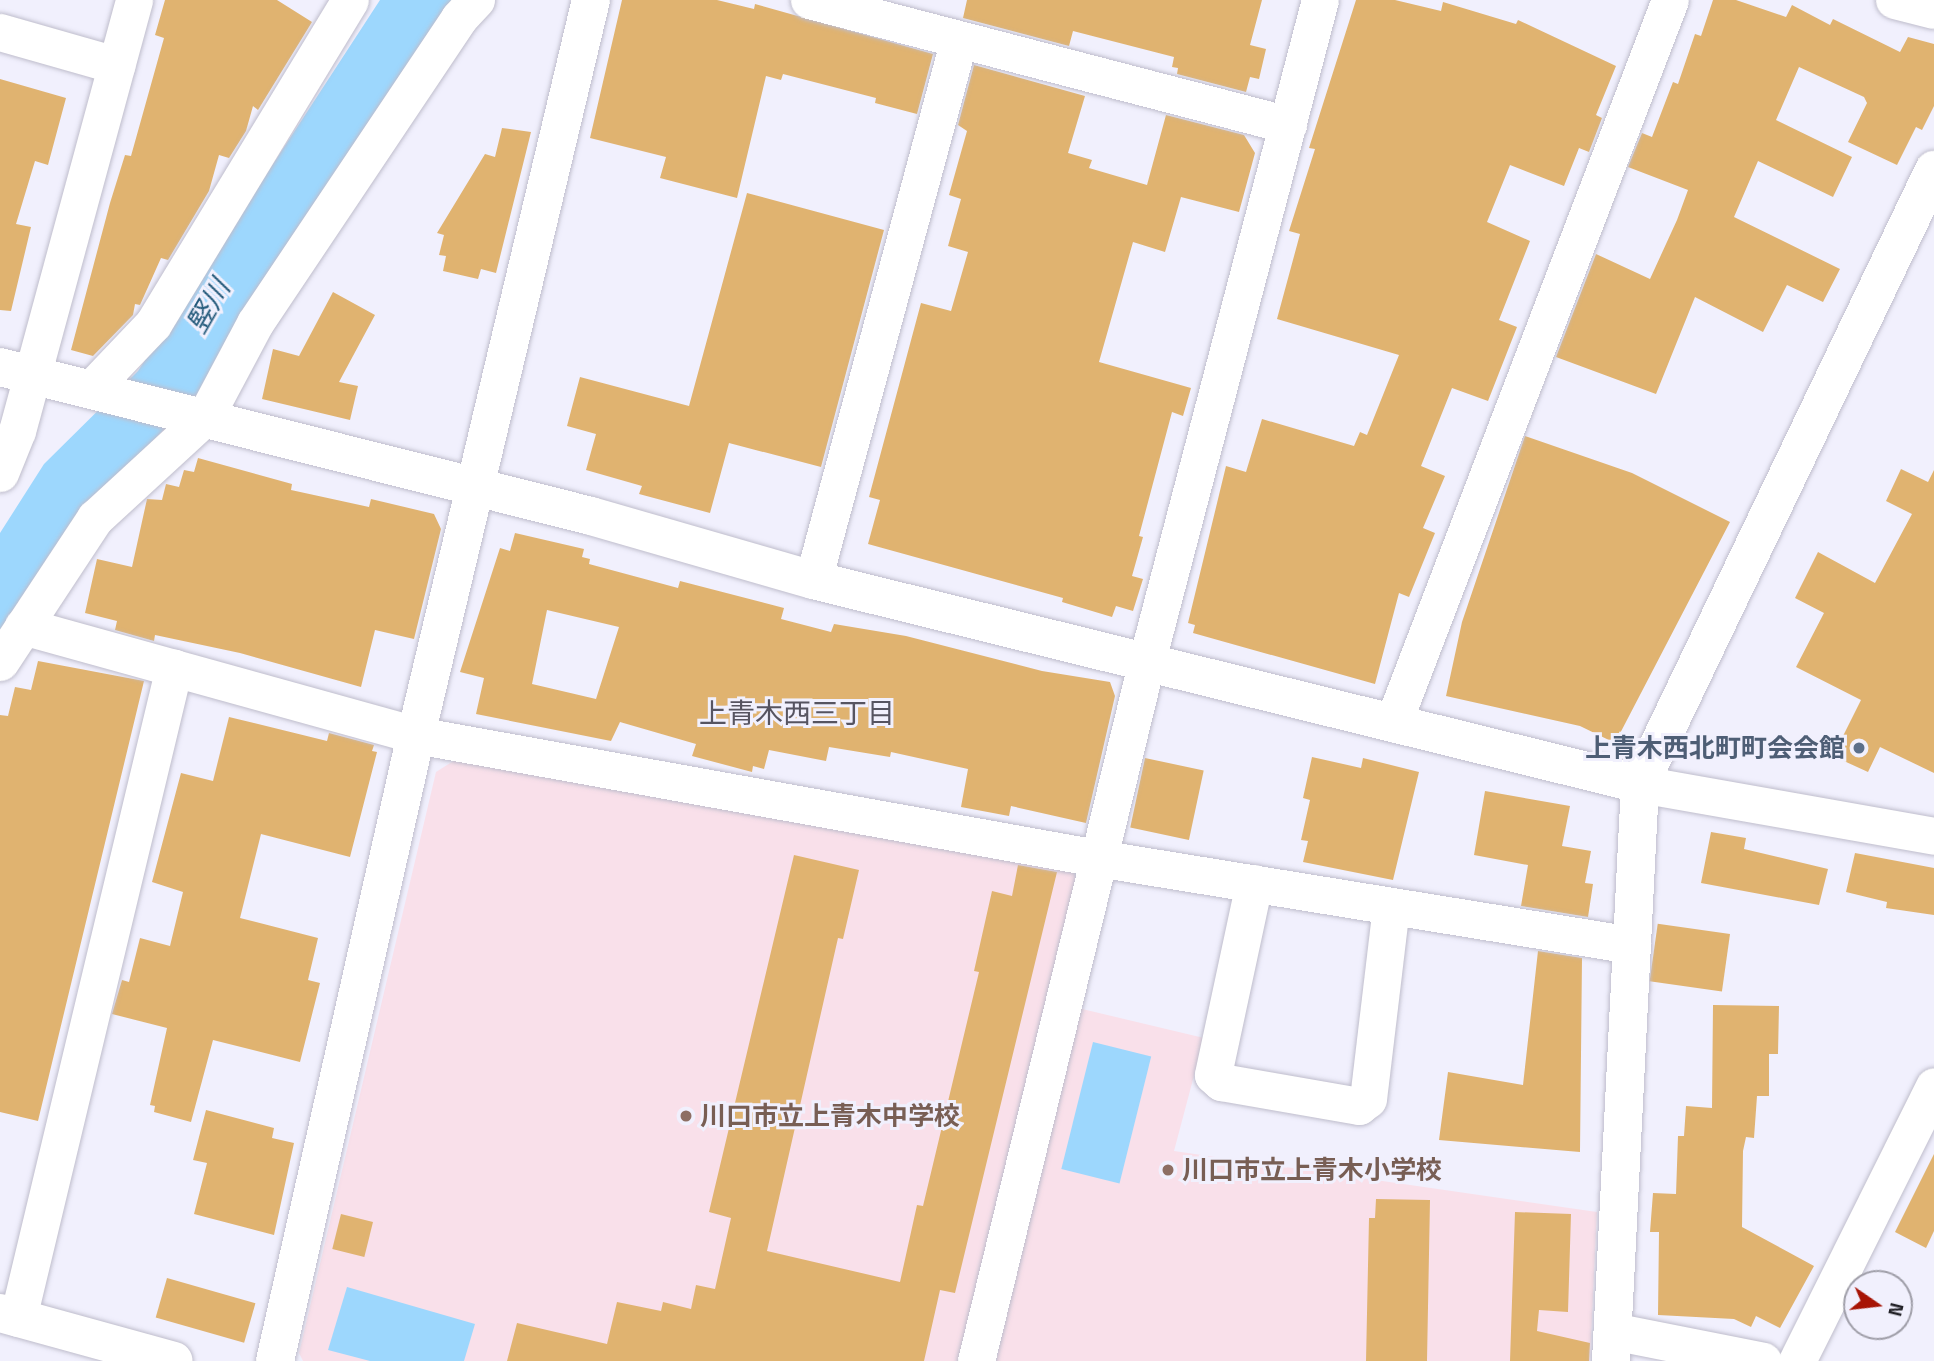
<!DOCTYPE html>
<meta charset="utf-8">
<style>
body{margin:0}
#map{position:relative;width:1934px;height:1361px;overflow:hidden;background:#f1f0fd;font-family:"Titillium Web","Noto Sans JP",sans-serif}
div>[style]{position:absolute}
[style*='--x']{left:calc(var(--x)*1px);top:calc(var(--y)*1px);width:calc(var(--w)*1px);rotate:calc(var(--a)*1deg)}
.education>*{inset:0;background:#f9e0ea}
.water>*{inset:0;background:#9dd7fd;transform-origin:0 0}
.building>*{inset:0;background:#e0b370;transform-origin:0 0}
.roads{filter:drop-shadow(0 0 2px #bfbdcc) drop-shadow(0 0 2px #bfbdcc)}
.street>*{height:37px;margin:-18.5px;padding:0 18.5px;transform-origin:18.5px;border-radius:18.5px;background:#fff}
.secondary>*{height:38px;margin:-19px;padding:0 19px;transform-origin:19px;border-radius:19px;background:#fff}
.dots>*{width:19px;height:19px;translate:-50% -50%;box-sizing:border-box;border:4px solid #f1f0fd;border-radius:50%}
span{translate:-50% -50%;white-space:nowrap;text-align:center;line-height:1.15;-webkit-text-stroke:6px #f1f0fd;paint-order:stroke}
.service-label{font-size:26px;color:#4e5e75;font-weight:700}
.right{translate:-100% -50%;text-align:right}
.education-label{font-size:26px;color:#785e54;font-weight:700}
.left{translate:0 -50%;text-align:left}
.water-label{font-size:28px;color:#255b7c;font-style:italic}
.neighbourhood-label{font-size:28px;color:#565461}
.north{position:absolute;left:1843px;top:1270px;width:70px;height:70px;box-sizing:border-box;background:#f1f0fd;border:2px solid #9f9ea8;border-radius:50%;rotate:104deg;font-size:19px;font-weight:700;line-height:28px;text-align:center;color:#232228}
.north::after{content:'';display:block;margin:auto;width:24px;height:32px;background:#a71405;clip-path:polygon(50% 0,100% 100%,50% 72%,0 100%)}
</style>
<div id="map">
<div class="education">
<div style="clip-path:polygon(455px 760px,1071px 867px,1076px 878px,958px 1361px,303px 1361px,299px 1353px,436px 772px)"></div>
<div style="clip-path:polygon(1078px 1008px,1204px 1038px,1174px 1151px,1597px 1212px,1590px 1361px,996px 1361px)"></div>
</div>
<div class="water">
<div style="clip-path:polygon(380px 0,461px 0,208px 385px,85px 509px,0 640px,0 533px,44px 464px,138px 371px)"></div>
<div style="left:1093px;top:1042px;width:60px;height:131px;rotate:14deg"></div>
<div style="clip-path:polygon(347px 1287px,475px 1324px,464px 1361px,370px 1361px,328px 1350px)"></div>
</div>
<div class="building">
<div style="clip-path:polygon(165px 0,277px 0,312px 22px,258px 110px,253px 106px,246px 131px,229px 158px,219px 155px,209px 191px,168px 260px,161px 258px,140px 305px,135px 304px,133px 315px,93px 356px,71px 350px,110px 203px,125px 155px,131px 156px,164px 38px,155px 35px)"></div>
<div style="clip-path:polygon(622px 0,717px 0,754px 9px,755px 4px,933px 54px,917px 114px,875px 103px,876px 98px,783px 74px,781px 80px,766px 76px,737px 198px,660px 178px,666px 157px,590px 138px)"></div>
<div style="clip-path:polygon(967px 0,1262px 0,1250px 45px,1266px 49px,1259px 79px,1250px 77px,1246px 92px,1177px 74px,1178px 68px,1172px 67px,1174px 57px,1073px 31px,1069px 46px,963px 18px)"></div>
<div style="clip-path:polygon(1356px 0,1395px 0,1441px 11px,1443px 2px,1516px 24px,1518px 20px,1616px 66px,1596px 115px,1602px 118px,1589px 152px,1579px 148px,1564px 186px,1510px 165px,1487px 222px,1530px 241px,1499px 320px,1517px 327px,1488px 401px,1452px 388px,1421px 466px,1445px 476px,1423px 528px,1435px 533px,1409px 597px,1399px 593px,1375px 684px,1193px 633px,1195px 625px,1188px 623px,1226px 466px,1246px 472px,1262px 419px,1354px 446px,1360px 432px,1367px 435px,1399px 355px,1277px 319px,1300px 234px,1289px 231px,1315px 149px,1309px 148px)"></div>
<div style="clip-path:polygon(1713px 0,1736px 0,1786px 17px,1792px 5px,1830px 25px,1833px 19px,1900px 52px,1908px 37px,1934px 44px,1934px 106px,1922px 130px,1916px 127px,1897px 165px,1848px 142px,1867px 103px,1864px 97px,1799px 67px,1776px 120px,1852px 157px,1833px 197px,1758px 161px,1734px 217px,1840px 269px,1823px 302px,1787px 285px,1763px 332px,1695px 297px,1656px 394px,1556px 357px,1596px 254px,1650px 279px,1677px 220px,1688px 190px,1628px 167px,1642px 133px,1652px 137px,1673px 82px,1678px 84px,1695px 34px,1701px 36px)"></div>
<div style="clip-path:polygon(974px 65px,1085px 96px,1068px 153px,1092px 160px,1089px 168px,1147px 185px,1166px 115px,1244px 135px,1255px 153px,1239px 212px,1181px 197px,1165px 252px,1133px 242px,1099px 362px,1191px 388px,1183px 416px,1172px 412px,1139px 536px,1143px 537px,1132px 576px,1143px 579px,1133px 611px,1116px 606px,1112px 617px,1062px 602px,1063px 598px,868px 544px,880px 500px,869px 497px,921px 303px,951px 311px,968px 252px,948px 246px,961px 199px,949px 195px,967px 131px,958px 125px)"></div>
<div style="clip-path:polygon(0 79px,66px 98px,48px 165px,35px 161px,16px 224px,31px 227px,11px 311px,0 310px)"></div>
<div style="clip-path:polygon(502px 128px,531px 132px,496px 273px,481px 269px,478px 279px,443px 271px,446px 256px,439px 255px,444px 235px,437px 233px,485px 154px,495px 157px)"></div>
<div style="clip-path:polygon(747px 193px,884px 230px,821px 467px,729px 443px,710px 513px,639px 494px,642px 486px,586px 470px,596px 434px,567px 426px,580px 377px,689px 406px)"></div>
<div style="clip-path:polygon(333px 292px,375px 315px,339px 382px,358px 386px,350px 420px,262px 399px,273px 349px,299px 356px)"></div>
<div style="clip-path:polygon(1525px 436px,1632px 473px,1730px 522px,1615px 743px,1580px 726px,1446px 696px,1462px 622px)"></div>
<div style="clip-path:polygon(198px 458px,292px 484px,291px 490px,369px 507px,371px 499px,434px 514px,441px 529px,414px 639px,375px 630px,361px 687px,240px 653px,155px 635px,154px 641px,115px 630px,117px 621px,85px 613px,97px 559px,132px 567px,147px 499px,162px 500px,166px 484px,179px 487px,184px 470px,194px 472px)"></div>
<div style="clip-path:polygon(1901px 469px,1928px 482px,1934px 470px,1934px 773px,1880px 747px,1868px 772px,1833px 756px,1861px 700px,1796px 667px,1824px 613px,1795px 598px,1818px 552px,1875px 583px,1912px 514px,1886px 501px)"></div>
<div style="clip-path:polygon(evenodd,515px 533px,584px 549px,582px 557px,590px 559px,589px 564px,678px 588px,680px 581px,784px 608px,781px 619px,831px 632px,834px 624px,906px 636px,1042px 671px,1110px 682px,1115px 696px,1086px 823px,1011px 806px,1009px 816px,961px 807px,968px 769px,891px 752px,890px 757px,829px 747px,826px 761px,769px 750px,764px 769px,753px 766px,752px 772px,692px 756px,696px 744px,620px 722px,611px 741px,476px 714px,484px 678px,460px 672px,500px 548px,510px 551px,515px 533px,547px 610px,619px 627px,596px 699px,532px 684px,547px 610px)"></div>
<div style="clip-path:polygon(38px 661px,144px 681px,38px 1121px,0 1112px,0 715px,8px 716px,15px 687px,31px 690px)"></div>
<div style="clip-path:polygon(229px 717px,327px 741px,329px 733px,374px 745px,372px 751px,377px 752px,350px 857px,261px 834px,240px 918px,318px 938px,308px 980px,320px 983px,300px 1062px,213px 1040px,191px 1122px,154px 1112px,155px 1106px,150px 1105px,167px 1028px,112px 1014px,122px 980px,129px 982px,140px 938px,170px 946px,183px 892px,152px 882px,181px 773px,213px 781px)"></div>
<div style="clip-path:polygon(1312px 757px,1361px 768px,1363px 758px,1419px 772px,1393px 880px,1303px 862px,1308px 841px,1301px 840px,1310px 800px,1303px 798px)"></div>
<div style="left:1145px;top:758px;width:60px;height:71px;rotate:12deg"></div>
<div style="clip-path:polygon(1485px 791px,1570px 806px,1562px 846px,1591px 851px,1585px 883px,1593px 884px,1588px 917px,1521px 906px,1528px 865px,1474px 855px)"></div>
<div style="clip-path:polygon(1711px 832px,1746px 838px,1744px 849px,1828px 869px,1819px 905px,1701px 883px)"></div>
<div style="clip-path:polygon(1855px 853px,1934px 868px,1934px 915px,1886px 908px,1887px 902px,1846px 892px)"></div>
<div style="clip-path:polygon(794px 855px,859px 870px,843px 939px,838px 938px,767px 1251px,900px 1282px,917px 1205px,923px 1206px,979px 972px,974px 971px,992px 891px,1012px 896px,1018px 865px,1057px 872px,955px 1293px,940px 1290px,924px 1361px,507px 1361px,517px 1323px,607px 1344px,617px 1302px,661px 1311px,663px 1302px,691px 1309px,696px 1285px,715px 1289px,731px 1218px,709px 1212px)"></div>
<div style="left:1730px;top:934px;width:58px;height:73px;rotate:98deg"></div>
<div style="clip-path:polygon(1538px 951px,1582px 958px,1580px 1152px,1439px 1140px,1448px 1072px,1523px 1085px)"></div>
<div style="clip-path:polygon(1713px 1005px,1779px 1006px,1778px 1054px,1769px 1054px,1769px 1096px,1757px 1096px,1754px 1138px,1746px 1137px,1743px 1151px,1742px 1227px,1814px 1266px,1780px 1328px,1756px 1316px,1751px 1327px,1734px 1319px,1658px 1315px,1659px 1232px,1650px 1232px,1653px 1193px,1676px 1194px,1678px 1136px,1684px 1136px,1686px 1106px,1712px 1108px)"></div>
<div style="clip-path:polygon(206px 1110px,274px 1128px,272px 1138px,294px 1143px,274px 1235px,194px 1214px,207px 1163px,193px 1160px)"></div>
<div style="clip-path:polygon(1934px 1154px,1934px 1231px,1926px 1248px,1895px 1232px)"></div>
<div style="clip-path:polygon(1376px 1199px,1430px 1200px,1427px 1361px,1366px 1361px,1369px 1218px,1375px 1218px)"></div>
<div style="clip-path:polygon(1515px 1212px,1571px 1214px,1568px 1312px,1539px 1310px,1537px 1331px,1590px 1343px,1589px 1361px,1510px 1361px)"></div>
<div style="left:341px;top:1214px;width:33px;height:36px;rotate:14deg"></div>
<div style="left:167px;top:1278px;width:92px;height:41px;rotate:16deg"></div>
</div>
<div class="roads">
<div class="street">
<div style="--x:809;--y:0;--w:495;--a:14.6"></div>
<div style="--x:0;--y:32;--w:121;--a:15.9"></div>
<div style="--x:91;--y:389;--w:90;--a:-46.4"></div>
<div style="--x:153;--y:324;--w:379;--a:-58.7"></div>
<div style="--x:0;--y:473;--w:45;--a:-68"></div>
<div style="--x:17;--y:431;--w:447;--a:-74.8"></div>
<div style="--x:813;--y:580;--w:560;--a:-74.9"></div>
<div style="--x:23;--y:626;--w:408;--a:15.5"></div>
<div style="--x:416;--y:735;--w:692;--a:10.24"></div>
<div style="--x:1097;--y:858;--w:542;--a:9.24"></div>
<div style="--x:0;--y:662;--w:173;--a:-56.6"></div>
<div style="--x:95;--y:518;--w:149;--a:-42.6"></div>
<div style="--x:205;--y:417;--w:106;--a:-62"></div>
<div style="--x:255;--y:323;--w:367;--a:-56.2"></div>
<div style="--x:459;--y:18;--w:25;--a:-47"></div>
<div style="--x:1393;--y:723;--w:774;--a:-69.04"></div>
<div style="--x:1640;--y:784;--w:299;--a:10"></div>
<div style="--x:1254;--y:883;--w:196;--a:102.1"></div>
<div style="--x:1213;--y:1075;--w:11;--a:41"></div>
<div style="--x:1221;--y:1082;--w:140;--a:9.9"></div>
<div style="--x:1359;--y:1106;--w:11;--a:-38"></div>
<div style="--x:1368;--y:1099;--w:194;--a:-83.2"></div>
<div style="--x:18;--y:1318;--w:669;--a:-76.52"></div>
<div style="--x:1612;--y:1331;--w:154;--a:11.2"></div>
<div style="--x:976;--y:1361;--w:717;--a:-76.29"></div>
<div style="--x:1146;--y:664;--w:686;--a:-75.32"></div>
<div style="--x:1797;--y:1361;--w:307;--a:-63.5"></div>
</div>
<div class="secondary">
<div style="--x:1895;--y:0;--w:40;--a:14.4"></div>
<div style="--x:0;--y:367;--w:609;--a:14.15"></div>
<div style="--x:591;--y:516;--w:231;--a:16.1"></div>
<div style="--x:813;--y:580;--w:852;--a:13.86"></div>
<div style="--x:0;--y:1313;--w:180;--a:15.4"></div>
<div style="--x:275;--y:1361;--w:642;--a:-77.31"></div>
<div style="--x:416;--y:735;--w:756;--a:-76.61"></div>
<div style="--x:1611;--y:1361;--w:578;--a:-87.12"></div>
<div style="--x:1640;--y:784;--w:681;--a:-64.41"></div>
</div>
</div>
<div class="dots">
<div style="left:1859px;top:748px;background:#5c6f8a"></div>
<div style="left:686px;top:1116px;background:#8d6e63"></div>
<div style="left:1168px;top:1170px;background:#8d6e63"></div>
</div>
<div class="service-label">
<span class="right" style="left:1845px;top:748px">上青木西北町町会会館</span>
</div>
<div class="education-label">
<span class="left" style="left:700px;top:1116px">川口市立上青木中学校</span>
<span class="left" style="left:1182px;top:1170px">川口市立上青木小学校</span>
</div>
<div class="water-label">
<span style="left:208px;top:306px;rotate:-60deg">竪川</span>
</div>
<div class="neighbourhood-label">
<span style="left:797px;top:713px">上青木西三丁目</span>
</div>
<div class="north">N</div>
</div>
